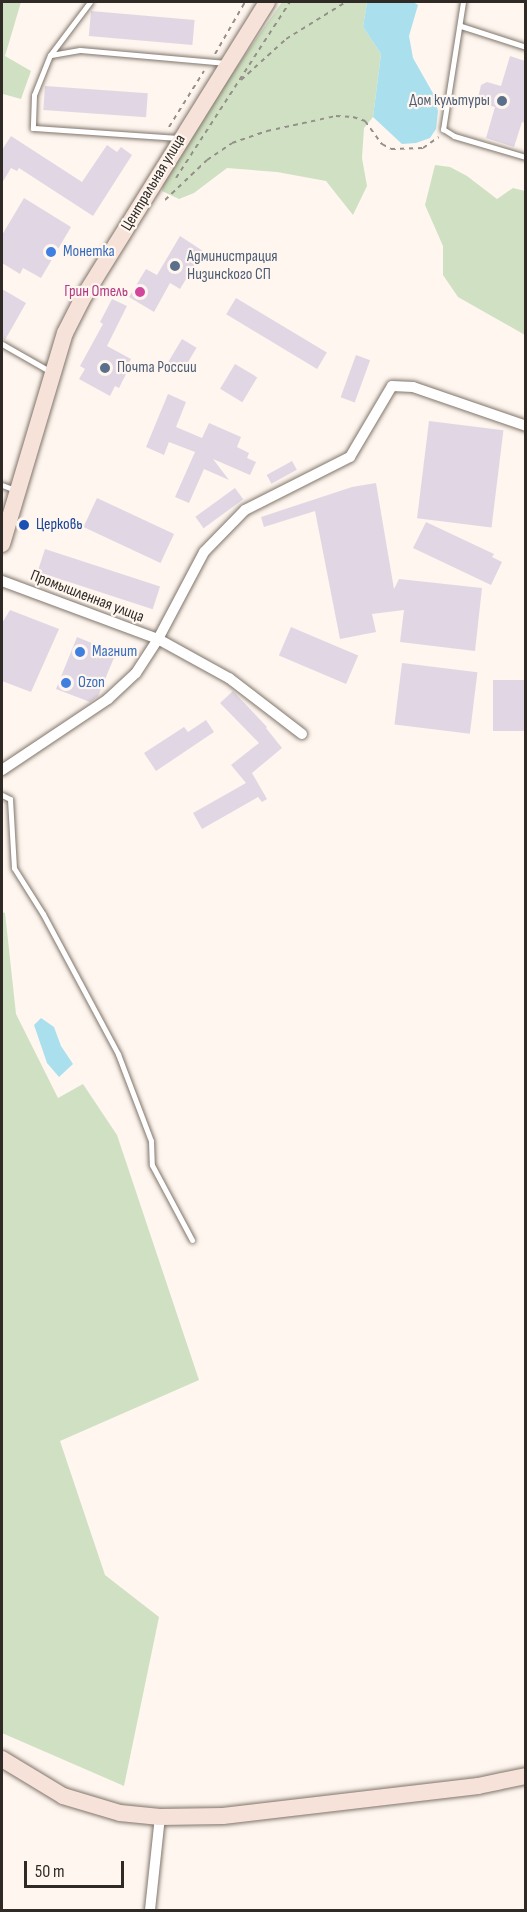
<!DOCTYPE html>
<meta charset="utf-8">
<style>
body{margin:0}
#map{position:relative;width:527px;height:1912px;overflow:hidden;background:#fef6ef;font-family:"Sofia Sans Condensed",sans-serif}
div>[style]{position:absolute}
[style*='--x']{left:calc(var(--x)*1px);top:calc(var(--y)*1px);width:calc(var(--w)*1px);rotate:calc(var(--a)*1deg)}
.green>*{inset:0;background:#cfe1c2}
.water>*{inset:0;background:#aae0ee}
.building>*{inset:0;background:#e1d7e4;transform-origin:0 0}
.path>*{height:2px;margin-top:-1px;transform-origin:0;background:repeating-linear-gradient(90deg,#958f89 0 4.5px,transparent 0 9px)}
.roads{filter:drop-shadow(0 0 2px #80756b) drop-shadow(0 0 2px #80756b)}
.lane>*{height:5px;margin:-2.5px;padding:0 2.5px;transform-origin:2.5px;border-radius:2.5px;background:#fff}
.street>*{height:10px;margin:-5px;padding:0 5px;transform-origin:5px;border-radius:5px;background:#fff}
.secondary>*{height:16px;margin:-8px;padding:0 8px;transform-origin:8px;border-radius:8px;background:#f7e2d9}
.dots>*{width:16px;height:16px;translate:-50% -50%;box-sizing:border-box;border:3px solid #fef6ef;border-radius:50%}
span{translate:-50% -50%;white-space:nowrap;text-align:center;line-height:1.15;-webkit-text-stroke:4.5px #fef6ef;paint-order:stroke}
.service-label{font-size:16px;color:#4e5e75}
.right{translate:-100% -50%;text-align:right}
.left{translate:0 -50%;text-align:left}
.street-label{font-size:16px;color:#2f2a26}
.shop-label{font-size:16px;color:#366cbe}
.hotel-label{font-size:16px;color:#b23c85}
.transit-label{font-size:16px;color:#164399}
.frame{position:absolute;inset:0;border:3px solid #2f2a26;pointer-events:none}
.scale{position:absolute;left:24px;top:1861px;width:100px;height:27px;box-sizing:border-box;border:3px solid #2f2a26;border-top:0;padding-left:8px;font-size:18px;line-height:21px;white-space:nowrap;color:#2f2a26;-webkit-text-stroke:4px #fef6ef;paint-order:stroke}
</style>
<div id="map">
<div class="green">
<div style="clip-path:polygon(2px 2px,21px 2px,5px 56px,31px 71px,21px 99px,3px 94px,2px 97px)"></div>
<div style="clip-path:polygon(282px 2px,367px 2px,363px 27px,381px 54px,373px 117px,364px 128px,362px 158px,367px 186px,353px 215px,326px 181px,277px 172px,227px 168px,194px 193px,179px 199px,162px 191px,164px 179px,210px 105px)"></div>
<div style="clip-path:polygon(435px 165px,450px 167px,467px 176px,497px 199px,513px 188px,525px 191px,525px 335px,458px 297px,443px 275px,443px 246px,425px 205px)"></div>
<div style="clip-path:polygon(2px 912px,5px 913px,16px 1014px,58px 1098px,83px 1084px,117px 1135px,199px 1380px,60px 1441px,105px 1575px,159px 1617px,124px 1786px,2px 1733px)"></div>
</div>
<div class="water">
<div style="clip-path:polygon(367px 2px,413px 2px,418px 5px,409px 36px,413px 58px,434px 95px,438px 111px,436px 129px,430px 138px,416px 143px,402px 144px,373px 117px,381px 54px,363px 27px)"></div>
<div style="clip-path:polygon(41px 1018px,54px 1027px,61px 1046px,73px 1064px,59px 1077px,47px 1063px,34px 1025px)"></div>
</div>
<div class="building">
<div style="left:91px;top:11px;width:104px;height:25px;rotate:5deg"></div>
<div style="clip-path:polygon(510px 56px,525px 61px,525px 123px,522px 122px,514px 147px,486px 138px,495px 107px,481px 103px,478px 98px,481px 85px,487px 82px,501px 86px)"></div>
<div style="left:45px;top:86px;width:103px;height:24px;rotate:4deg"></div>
<div style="clip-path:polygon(11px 136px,82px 182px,107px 145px,117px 152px,121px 147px,132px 155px,93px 216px,19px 168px,17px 171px,11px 168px,2px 183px,2px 150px)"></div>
<div style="clip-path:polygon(24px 198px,71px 227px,41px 278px,23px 268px,20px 274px,2px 263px,2px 235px)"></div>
<div style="clip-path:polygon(180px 236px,203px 251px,180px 289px,170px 283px,154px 312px,129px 297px,146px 269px,157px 275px)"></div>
<div style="clip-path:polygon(2px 289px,26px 303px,5px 340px,2px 339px)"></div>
<div style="left:236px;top:298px;width:106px;height:19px;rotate:31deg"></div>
<div style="clip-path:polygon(112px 299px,127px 306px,107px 346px,131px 359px,123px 373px,126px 374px,119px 388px,115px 386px,110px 396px,79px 379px,85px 369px,80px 366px,103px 324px,100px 322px)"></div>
<div style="left:182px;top:339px;width:17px;height:27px;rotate:31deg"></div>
<div style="left:356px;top:355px;width:15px;height:45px;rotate:20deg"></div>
<div style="left:235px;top:364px;width:26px;height:29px;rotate:31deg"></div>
<div style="clip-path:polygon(168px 394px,186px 402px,176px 427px,202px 438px,209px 423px,241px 437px,237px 447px,249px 453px,247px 458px,256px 462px,250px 475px,213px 459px,229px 480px,204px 469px,189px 503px,175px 497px,195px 452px,169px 442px,164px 455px,146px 447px)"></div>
<div style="left:429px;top:421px;width:75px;height:98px;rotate:7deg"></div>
<div style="left:292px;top:461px;width:10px;height:29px;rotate:61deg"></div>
<div style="clip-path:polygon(376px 483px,394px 589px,399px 579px,482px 588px,475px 651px,400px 642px,404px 610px,372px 614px,376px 632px,340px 639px,315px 511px,264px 527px,261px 517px,352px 487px)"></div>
<div style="left:235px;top:488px;width:14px;height:49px;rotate:54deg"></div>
<div style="left:97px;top:498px;width:85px;height:32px;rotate:25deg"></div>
<div style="clip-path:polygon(426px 522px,494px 554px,492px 557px,502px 562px,491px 585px,413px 548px)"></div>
<div style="left:45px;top:549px;width:121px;height:24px;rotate:18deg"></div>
<div style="clip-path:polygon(10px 610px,59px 629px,31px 692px,2px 681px,2px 623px)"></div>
<div style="left:291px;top:627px;width:73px;height:31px;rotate:23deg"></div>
<div style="clip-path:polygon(77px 637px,116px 653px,98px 696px,90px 702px,56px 689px)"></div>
<div style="left:402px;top:663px;width:76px;height:62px;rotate:7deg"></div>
<div style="left:493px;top:680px;width:32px;height:51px"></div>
<div style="clip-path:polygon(233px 691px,267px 727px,266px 728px,282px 748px,252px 773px,267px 799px,262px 802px,258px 797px,202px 829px,193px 813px,246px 783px,231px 765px,259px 743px,220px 703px)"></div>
<div style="clip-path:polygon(206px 720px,214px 732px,156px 771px,144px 753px,184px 727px,188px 732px)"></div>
</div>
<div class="path">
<div style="--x:215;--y:54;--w:60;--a:-60"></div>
<div style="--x:241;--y:80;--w:61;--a:-42.3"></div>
<div style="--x:286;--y:39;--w:70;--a:-31.7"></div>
<div style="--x:169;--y:127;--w:66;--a:-58"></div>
<div style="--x:176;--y:178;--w:210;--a:-57.1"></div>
<div style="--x:165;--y:200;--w:58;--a:-43.6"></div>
<div style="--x:207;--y:160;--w:30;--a:-34"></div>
<div style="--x:232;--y:143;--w:37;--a:-19"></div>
<div style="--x:267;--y:131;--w:71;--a:-12.3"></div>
<div style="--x:336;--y:116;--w:17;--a:3"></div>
<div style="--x:353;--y:117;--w:13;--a:18"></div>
<div style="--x:365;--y:121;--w:29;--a:54"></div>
<div style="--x:382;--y:144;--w:10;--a:29"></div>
<div style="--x:391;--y:149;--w:32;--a:-2"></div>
<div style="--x:423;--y:148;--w:19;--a:-35"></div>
</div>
<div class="roads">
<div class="lane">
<div style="--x:90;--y:2;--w:66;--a:127"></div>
<div style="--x:50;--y:55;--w:43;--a:111.8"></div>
<div style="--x:34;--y:95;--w:33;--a:92"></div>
<div style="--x:33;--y:128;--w:147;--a:3.9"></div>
<div style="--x:463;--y:2;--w:129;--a:98.9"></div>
<div style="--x:443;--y:129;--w:13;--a:32"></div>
<div style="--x:454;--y:136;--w:75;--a:16.3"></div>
<div style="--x:461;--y:26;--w:68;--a:17.9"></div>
<div style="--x:51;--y:55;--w:29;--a:-10"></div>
<div style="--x:80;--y:50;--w:147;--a:5.1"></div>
<div style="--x:2;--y:344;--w:56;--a:29.7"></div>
<div style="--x:2;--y:485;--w:14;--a:21"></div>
<div style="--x:2;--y:795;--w:9;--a:27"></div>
<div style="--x:10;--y:799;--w:69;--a:86.7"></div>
<div style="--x:14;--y:868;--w:54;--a:57.8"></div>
<div style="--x:43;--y:914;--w:159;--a:61.8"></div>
<div style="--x:118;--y:1054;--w:93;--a:69.2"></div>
<div style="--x:151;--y:1141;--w:24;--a:88"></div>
<div style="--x:152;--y:1165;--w:85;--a:61.9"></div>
</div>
<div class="street">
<div style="--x:2;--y:581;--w:166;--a:20.4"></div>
<div style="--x:158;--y:639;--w:81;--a:28.8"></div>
<div style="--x:229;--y:678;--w:92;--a:37.5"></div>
<div style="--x:2;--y:770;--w:128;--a:-33.8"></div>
<div style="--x:108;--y:699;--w:38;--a:-43"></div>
<div style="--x:136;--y:673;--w:40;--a:-57.1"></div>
<div style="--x:158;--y:639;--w:98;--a:-62.1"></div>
<div style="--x:204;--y:552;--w:59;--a:-45.7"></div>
<div style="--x:245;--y:510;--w:118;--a:-26.8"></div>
<div style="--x:350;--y:457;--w:82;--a:-59.4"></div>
<div style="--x:392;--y:386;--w:21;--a:3"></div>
<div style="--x:413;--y:387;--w:120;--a:19"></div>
<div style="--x:150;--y:1910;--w:94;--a:-83.9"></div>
</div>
<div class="secondary">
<div style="--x:2;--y:544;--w:220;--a:-73.4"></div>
<div style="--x:65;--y:333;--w:36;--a:-63"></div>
<div style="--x:81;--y:301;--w:352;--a:-58.1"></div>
<div style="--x:2;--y:1759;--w:71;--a:31.2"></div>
<div style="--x:63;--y:1796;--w:59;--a:16.6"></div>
<div style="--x:120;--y:1813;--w:40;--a:5.7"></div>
<div style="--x:160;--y:1817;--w:63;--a:-0.9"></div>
<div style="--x:223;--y:1816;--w:257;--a:-6.7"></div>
<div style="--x:478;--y:1786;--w:49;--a:-11.8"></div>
</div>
</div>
<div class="dots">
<div style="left:502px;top:101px;background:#5c6f8a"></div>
<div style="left:51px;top:252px;background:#3f7fe0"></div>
<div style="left:175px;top:266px;background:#5c6f8a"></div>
<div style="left:140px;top:292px;background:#d1479c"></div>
<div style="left:105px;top:368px;background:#5c6f8a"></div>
<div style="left:24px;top:525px;background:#1a4fb4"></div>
<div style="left:80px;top:652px;background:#3f7fe0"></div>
<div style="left:66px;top:683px;background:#3f7fe0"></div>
</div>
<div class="service-label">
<span class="right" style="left:490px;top:101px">Дом культуры</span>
<span class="left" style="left:187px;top:266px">Администрация<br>Низинского СП</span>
<span class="left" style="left:117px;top:368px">Почта России</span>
</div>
<div class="street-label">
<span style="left:154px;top:183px;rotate:-59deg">Центральная улица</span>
<span style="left:87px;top:597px;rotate:21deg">Промышленная улица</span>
</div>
<div class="shop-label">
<span class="left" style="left:63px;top:252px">Монетка</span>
<span class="left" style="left:92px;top:652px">Магнит</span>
<span class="left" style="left:78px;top:683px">Ozon</span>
</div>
<div class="hotel-label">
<span class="right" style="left:128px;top:292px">Грин Отель</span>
</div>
<div class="transit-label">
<span class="left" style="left:36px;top:525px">Церковь</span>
</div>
<div class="frame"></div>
<div class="scale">50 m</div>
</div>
